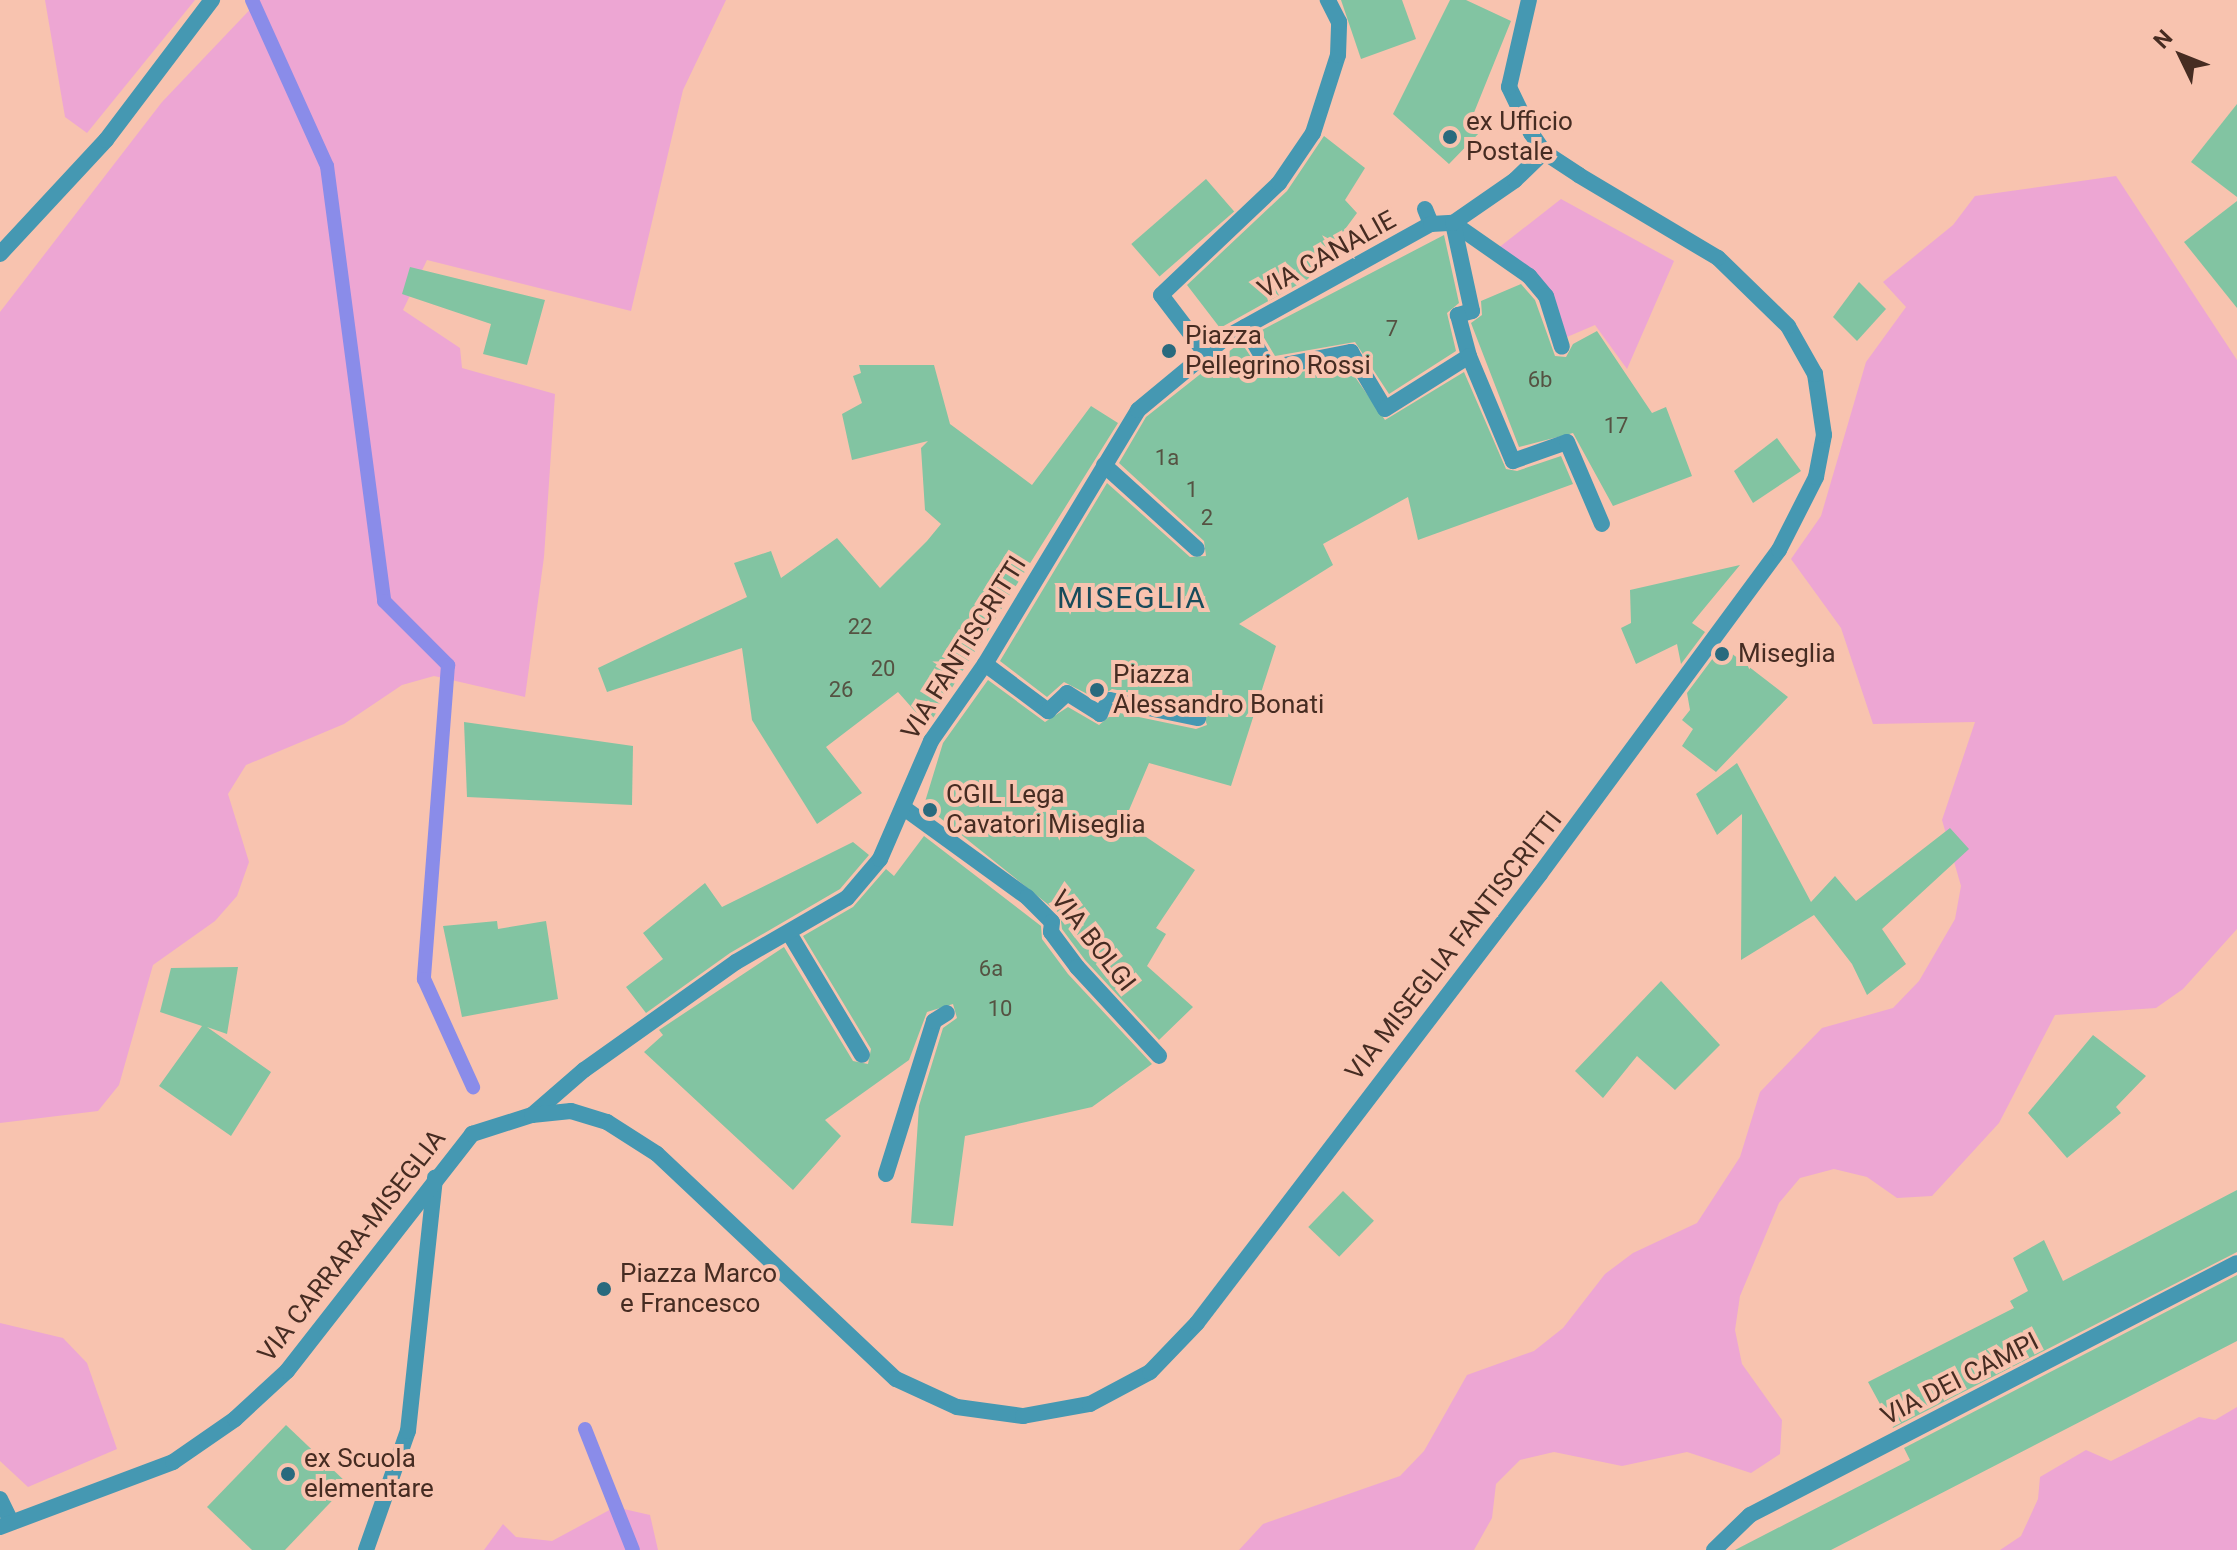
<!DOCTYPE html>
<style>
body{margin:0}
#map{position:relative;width:2237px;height:1550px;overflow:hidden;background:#f8c3af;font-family:Roboto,sans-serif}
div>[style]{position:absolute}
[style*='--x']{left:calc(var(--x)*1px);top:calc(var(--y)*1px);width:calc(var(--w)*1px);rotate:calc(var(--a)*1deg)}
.green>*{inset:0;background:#eda6d3}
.stream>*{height:14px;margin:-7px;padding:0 7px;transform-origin:7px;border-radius:7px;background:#8a8ce9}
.building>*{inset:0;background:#82c4a2;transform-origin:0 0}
.lane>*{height:16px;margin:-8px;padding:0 8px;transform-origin:8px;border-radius:8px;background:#4598b2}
.street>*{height:16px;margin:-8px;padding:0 8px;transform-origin:8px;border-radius:8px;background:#4598b2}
.dots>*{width:22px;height:22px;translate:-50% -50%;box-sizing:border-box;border:4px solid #f8c3af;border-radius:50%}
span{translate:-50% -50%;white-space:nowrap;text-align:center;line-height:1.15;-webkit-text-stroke:8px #f8c3af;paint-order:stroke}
.number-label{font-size:22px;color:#555242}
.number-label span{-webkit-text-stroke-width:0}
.poi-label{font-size:26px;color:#462c22}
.left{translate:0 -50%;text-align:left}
.street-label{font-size:26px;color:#462c22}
.quarter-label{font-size:30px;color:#174c5b;letter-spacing:2px}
.north{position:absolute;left:2141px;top:16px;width:80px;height:80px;-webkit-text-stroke:6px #f8c3af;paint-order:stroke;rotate:313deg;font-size:22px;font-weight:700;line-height:32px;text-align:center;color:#462c22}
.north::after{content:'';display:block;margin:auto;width:28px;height:36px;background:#462c22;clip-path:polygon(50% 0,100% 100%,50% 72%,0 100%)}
</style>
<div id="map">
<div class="green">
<div style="clip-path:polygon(45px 0,195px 0,87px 133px,65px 117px)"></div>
<div style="clip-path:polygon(259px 0,726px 0,683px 90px,631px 311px,427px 260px,403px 310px,460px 348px,462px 368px,555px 394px,544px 557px,525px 697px,434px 676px,402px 685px,344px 724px,246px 765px,228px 794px,249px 862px,237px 896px,215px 921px,153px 965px,119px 1085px,98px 1111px,0 1123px,0 312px,162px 102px)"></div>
<div style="clip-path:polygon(2116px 176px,2237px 360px,2237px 929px,2183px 989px,2156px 1008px,2055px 1015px,1999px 1123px,1932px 1196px,1897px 1198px,1867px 1177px,1834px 1169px,1800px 1178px,1779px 1203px,1740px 1296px,1735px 1330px,1742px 1364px,1782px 1420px,1780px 1454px,1751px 1473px,1687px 1452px,1622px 1466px,1554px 1452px,1520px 1460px,1496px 1484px,1492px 1518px,1474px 1550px,1239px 1550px,1263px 1524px,1400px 1476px,1424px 1451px,1467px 1375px,1534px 1351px,1563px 1328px,1605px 1274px,1633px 1253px,1697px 1223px,1740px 1157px,1760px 1092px,1822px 1028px,1893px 1008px,1919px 981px,1955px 919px,1961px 886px,1942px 820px,1975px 722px,1873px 724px,1841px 628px,1791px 559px,1821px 516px,1866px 362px,1906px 307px,1883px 282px,1953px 225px,1975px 196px)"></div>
<div style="clip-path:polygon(1561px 199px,1674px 261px,1627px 369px,1595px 325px,1567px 337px,1553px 294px,1497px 249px)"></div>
<div style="clip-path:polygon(0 1323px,63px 1338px,87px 1363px,117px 1449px,28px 1487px,0 1461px)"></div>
<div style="clip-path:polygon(2237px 1407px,2237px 1550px,2000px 1550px,2021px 1536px,2038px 1499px,2040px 1477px,2086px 1450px,2111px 1461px,2199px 1417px,2215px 1420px)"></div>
<div style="clip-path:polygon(615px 1507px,650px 1515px,658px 1550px,484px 1550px,503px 1524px,516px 1537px,552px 1541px)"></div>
</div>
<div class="stream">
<div style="--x:252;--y:0;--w:182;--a:65.7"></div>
<div style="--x:327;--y:166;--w:439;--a:82.5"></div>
<div style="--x:384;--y:601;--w:91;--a:45"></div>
<div style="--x:448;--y:665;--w:315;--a:94.4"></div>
<div style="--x:424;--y:979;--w:119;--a:65.6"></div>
<div style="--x:585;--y:1429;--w:130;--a:68.4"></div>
</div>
<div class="building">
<div style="clip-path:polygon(1341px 0,1402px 0,1416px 39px,1361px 59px)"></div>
<div style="clip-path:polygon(1450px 0,1466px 0,1511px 21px,1471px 120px,1482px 130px,1449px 164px,1393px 114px)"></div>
<div style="clip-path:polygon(2237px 104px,2237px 197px,2191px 162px)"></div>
<div style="clip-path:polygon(1324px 136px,1365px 168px,1345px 200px,1357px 213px,1308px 279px,1220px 328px,1187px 285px,1287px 191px)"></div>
<div style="left:1206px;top:179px;width:43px;height:99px;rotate:49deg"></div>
<div style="clip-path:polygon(2237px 201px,2237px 308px,2184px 242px)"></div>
<div style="clip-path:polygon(1444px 235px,1459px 303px,1447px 313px,1456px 351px,1389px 394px,1355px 342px,1275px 356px,1260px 331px)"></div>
<div style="clip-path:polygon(410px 267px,545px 300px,527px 365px,483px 354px,491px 324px,402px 294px)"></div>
<div style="clip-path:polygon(1859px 282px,1886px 309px,1857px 341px,1833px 317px)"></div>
<div style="clip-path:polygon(1521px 284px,1535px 300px,1555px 356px,1566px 357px,1573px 344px,1597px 331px,1652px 413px,1666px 407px,1692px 476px,1613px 506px,1573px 433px,1519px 447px,1471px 323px,1482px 315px,1481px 301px)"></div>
<div style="clip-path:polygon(1241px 342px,1265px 378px,1346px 364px,1385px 420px,1464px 372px,1506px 469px,1517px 471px,1561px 456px,1573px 484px,1418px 540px,1408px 497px,1323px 544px,1333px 565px,1239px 624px,1276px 646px,1231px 786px,1149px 763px,1124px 822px,1195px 870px,1156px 928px,1166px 934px,1147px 966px,1193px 1007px,1159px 1040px,1085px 960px,1062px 929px,1060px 914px,924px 805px,943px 743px,988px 680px,1045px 722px,1068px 707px,1099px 725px,1115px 712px,1196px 729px,1207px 725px,1201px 707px,1112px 689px,1097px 699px,1064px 682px,1047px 697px,1000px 661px,1107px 483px,1190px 557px,1206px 556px,1204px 541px,1119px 463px,1146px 417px)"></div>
<div style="clip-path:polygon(859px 365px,934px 365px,950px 424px,1032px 485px,1091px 406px,1118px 423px,928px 726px,898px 692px,826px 747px,862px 793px,817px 824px,752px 720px,742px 648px,607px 692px,598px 668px,747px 597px,734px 563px,771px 551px,781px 578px,837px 538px,880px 588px,927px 541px,941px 524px,925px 510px,921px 448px,928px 441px,852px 460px,842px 414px,862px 403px,853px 376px,861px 373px)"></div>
<div style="clip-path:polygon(1777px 438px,1801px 471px,1753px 503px,1734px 471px)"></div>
<div style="clip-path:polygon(1740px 565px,1692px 623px,1705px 632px,1681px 664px,1677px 644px,1636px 664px,1621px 628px,1631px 623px,1630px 590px)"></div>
<div style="clip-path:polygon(1722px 646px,1788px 697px,1716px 772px,1682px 746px,1693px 729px,1682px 720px,1690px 710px,1687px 693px)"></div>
<div style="clip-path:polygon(464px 722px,633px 746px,632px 805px,467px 797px)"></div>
<div style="clip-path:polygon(1737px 763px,1811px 902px,1835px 876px,1856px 901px,1950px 828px,1969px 849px,1882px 929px,1906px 964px,1867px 995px,1852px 964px,1814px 915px,1741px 960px,1742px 814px,1717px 835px,1696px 794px)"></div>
<div style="clip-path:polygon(924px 836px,1041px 926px,1042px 939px,1068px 974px,1152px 1064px,1092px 1107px,965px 1136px,953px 1226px,911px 1223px,919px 1106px,943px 1028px,957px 1018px,953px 1004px,927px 1012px,909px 1060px,825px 1120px,841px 1136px,793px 1190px,644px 1052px,663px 1035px,659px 1030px,784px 947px,853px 1061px,868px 1064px,871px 1049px,803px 936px,853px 907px,886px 869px,894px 876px)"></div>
<div style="clip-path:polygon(853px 842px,869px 855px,840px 889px,730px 953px,646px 1013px,626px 987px,663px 959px,643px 933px,705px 883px,722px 907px)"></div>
<div style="clip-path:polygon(497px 921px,498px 929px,546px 921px,558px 999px,462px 1017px,443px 926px)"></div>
<div style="clip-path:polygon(238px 967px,227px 1034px,207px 1027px,271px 1072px,231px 1136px,159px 1086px,202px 1026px,160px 1012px,171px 968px)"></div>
<div style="clip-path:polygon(1661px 981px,1720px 1045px,1675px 1090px,1637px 1056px,1603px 1098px,1575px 1071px)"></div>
<div style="clip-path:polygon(2093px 1035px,2146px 1076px,2116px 1107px,2121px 1113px,2067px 1158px,2028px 1113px)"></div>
<div style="clip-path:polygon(2237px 1190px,2237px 1252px,1893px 1428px,1868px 1382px,2014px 1308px,2010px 1301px,2028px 1291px,2013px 1258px,2044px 1240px,2063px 1281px)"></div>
<div style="left:1343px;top:1191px;width:43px;height:50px;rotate:44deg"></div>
<div style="clip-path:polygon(2237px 1275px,2237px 1341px,1831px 1550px,1735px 1550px,1910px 1460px,1904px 1448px)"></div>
<div style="clip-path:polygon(286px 1425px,348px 1484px,285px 1550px,252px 1550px,207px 1507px)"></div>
</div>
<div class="lane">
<div style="--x:0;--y:1499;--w:25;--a:64"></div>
<div style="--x:366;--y:1550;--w:126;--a:-70.6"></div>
<div style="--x:408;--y:1431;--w:255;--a:-83.9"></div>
</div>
<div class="street">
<div style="--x:1425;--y:209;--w:16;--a:68"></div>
<div style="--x:1453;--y:223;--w:93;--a:34.9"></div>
<div style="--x:1529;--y:276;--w:26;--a:50"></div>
<div style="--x:1546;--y:296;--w:53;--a:72.6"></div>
<div style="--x:1453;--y:223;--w:90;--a:77.8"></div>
<div style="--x:1472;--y:311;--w:15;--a:164"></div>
<div style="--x:1458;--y:315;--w:42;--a:75"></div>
<div style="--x:0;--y:254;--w:156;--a:-47.1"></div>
<div style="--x:106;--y:140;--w:176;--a:-52.9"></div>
<div style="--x:1245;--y:327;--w:48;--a:59.7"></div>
<div style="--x:1269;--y:368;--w:84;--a:-11"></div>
<div style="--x:1351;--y:352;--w:66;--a:59.2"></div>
<div style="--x:1385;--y:409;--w:99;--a:-32.2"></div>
<div style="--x:1469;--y:356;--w:114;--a:67.3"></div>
<div style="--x:1513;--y:461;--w:57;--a:-19.4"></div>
<div style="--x:1567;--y:442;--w:89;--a:66.9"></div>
<div style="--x:1206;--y:354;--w:74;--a:-127.3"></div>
<div style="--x:1161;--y:295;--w:163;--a:-43.5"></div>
<div style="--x:1279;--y:183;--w:60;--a:-55.8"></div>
<div style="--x:1313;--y:133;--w:82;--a:-72.2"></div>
<div style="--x:1338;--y:55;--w:33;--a:-88"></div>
<div style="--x:1339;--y:22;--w:25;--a:-117"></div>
<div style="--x:1104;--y:465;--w:125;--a:42.1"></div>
<div style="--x:985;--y:664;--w:79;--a:36.7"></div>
<div style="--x:1048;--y:711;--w:26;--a:-43"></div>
<div style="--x:1067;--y:693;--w:39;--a:32"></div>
<div style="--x:1100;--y:714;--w:17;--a:-54"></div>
<div style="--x:1110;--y:700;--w:90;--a:11.6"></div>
<div style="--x:904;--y:808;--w:152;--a:35.9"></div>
<div style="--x:1027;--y:897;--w:35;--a:45"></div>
<div style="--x:1052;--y:922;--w:10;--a:96"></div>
<div style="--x:1051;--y:932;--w:44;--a:53.4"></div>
<div style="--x:1077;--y:967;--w:121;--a:47.3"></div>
<div style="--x:789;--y:933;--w:142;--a:59.1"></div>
<div style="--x:532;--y:1115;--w:69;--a:-40.9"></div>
<div style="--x:584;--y:1070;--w:186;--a:-35.4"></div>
<div style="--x:736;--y:962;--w:128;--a:-30"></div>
<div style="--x:847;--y:898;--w:51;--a:-49.8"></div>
<div style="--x:880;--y:859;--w:129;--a:-66.6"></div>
<div style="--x:931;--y:741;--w:94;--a:-55"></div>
<div style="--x:985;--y:664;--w:297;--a:-58.9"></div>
<div style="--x:1138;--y:410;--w:113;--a:-39.6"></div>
<div style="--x:1225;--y:338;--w:235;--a:-29"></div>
<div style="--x:1431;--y:224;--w:22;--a:-3"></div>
<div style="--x:1453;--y:223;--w:75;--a:-34.7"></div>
<div style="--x:1515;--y:180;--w:40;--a:-44"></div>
<div style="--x:886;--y:1174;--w:160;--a:-72.6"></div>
<div style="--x:934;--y:1021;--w:15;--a:-32"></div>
<div style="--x:0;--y:1527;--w:185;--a:-20.6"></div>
<div style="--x:173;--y:1462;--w:75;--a:-34.7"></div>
<div style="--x:235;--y:1419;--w:71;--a:-42.7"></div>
<div style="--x:287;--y:1371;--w:301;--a:-52"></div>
<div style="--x:472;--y:1134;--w:63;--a:-17.6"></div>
<div style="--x:532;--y:1115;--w:39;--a:-6"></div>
<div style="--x:571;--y:1111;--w:38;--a:17"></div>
<div style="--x:607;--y:1122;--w:59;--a:32.6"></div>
<div style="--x:657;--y:1154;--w:328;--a:43.3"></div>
<div style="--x:896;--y:1379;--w:67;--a:24.7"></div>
<div style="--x:957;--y:1407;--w:67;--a:7.8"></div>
<div style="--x:1023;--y:1416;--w:68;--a:-10.2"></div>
<div style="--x:1090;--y:1404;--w:68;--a:-28.1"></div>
<div style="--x:1150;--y:1372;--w:68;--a:-46.2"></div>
<div style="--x:1197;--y:1323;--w:565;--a:-52.62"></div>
<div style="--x:1540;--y:874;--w:403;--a:-53.6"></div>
<div style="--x:1779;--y:550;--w:82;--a:-63.1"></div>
<div style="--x:1816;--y:477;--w:43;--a:-79.2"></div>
<div style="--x:1824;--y:435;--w:62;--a:-98.4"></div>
<div style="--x:1815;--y:374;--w:55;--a:-119.4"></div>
<div style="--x:1788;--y:326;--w:98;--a:-135.8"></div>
<div style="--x:1718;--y:258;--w:162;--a:-149.2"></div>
<div style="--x:1579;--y:175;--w:42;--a:-146.7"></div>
<div style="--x:1544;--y:152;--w:23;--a:-124"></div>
<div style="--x:1531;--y:133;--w:51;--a:-115.6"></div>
<div style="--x:1509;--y:87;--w:89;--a:-77.1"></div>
<div style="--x:1714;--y:1550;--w:50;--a:-44.2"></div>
<div style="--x:1750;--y:1515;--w:548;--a:-27.36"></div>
</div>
<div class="dots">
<div style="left:1450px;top:137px;background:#296a7e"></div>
<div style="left:1169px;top:351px;background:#296a7e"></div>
<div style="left:1722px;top:654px;background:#296a7e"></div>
<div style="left:1097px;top:690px;background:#296a7e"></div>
<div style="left:930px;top:810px;background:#296a7e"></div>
<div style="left:604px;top:1289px;background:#296a7e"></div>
<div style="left:288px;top:1474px;background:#296a7e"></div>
</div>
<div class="number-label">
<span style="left:1392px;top:329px">7</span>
<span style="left:1540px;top:380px">6b</span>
<span style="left:1616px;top:426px">17</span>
<span style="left:1167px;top:458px">1a</span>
<span style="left:1192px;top:490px">1</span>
<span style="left:1207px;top:518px">2</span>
<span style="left:860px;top:627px">22</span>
<span style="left:883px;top:669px">20</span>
<span style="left:841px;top:690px">26</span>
<span style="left:991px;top:969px">6a</span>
<span style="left:1000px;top:1009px">10</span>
</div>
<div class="poi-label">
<span class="left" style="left:1466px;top:137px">ex Ufficio<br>Postale</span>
<span class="left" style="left:1185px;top:351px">Piazza<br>Pellegrino Rossi</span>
<span class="left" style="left:1738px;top:654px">Miseglia</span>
<span class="left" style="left:1113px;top:690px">Piazza<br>Alessandro Bonati</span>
<span class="left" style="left:946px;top:810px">CGIL Lega<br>Cavatori Miseglia</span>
<span class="left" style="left:620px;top:1289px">Piazza Marco<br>e Francesco</span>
<span class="left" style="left:304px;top:1474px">ex Scuola<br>elementare</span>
</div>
<div class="street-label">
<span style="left:1327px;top:255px;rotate:-29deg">VIA CANALIE</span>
<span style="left:964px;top:648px;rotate:-58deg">VIA FANTISCRITTI</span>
<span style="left:1093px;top:941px;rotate:52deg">VIA BOLGI</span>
<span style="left:1454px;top:946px;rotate:-52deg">VIA MISEGLIA FANTISCRITTI</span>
<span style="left:352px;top:1246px;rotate:-52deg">VIA CARRARA-MISEGLIA</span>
<span style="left:1960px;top:1379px;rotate:-27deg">VIA DEI CAMPI</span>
</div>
<div class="quarter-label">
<span style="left:1132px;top:598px">MISEGLIA</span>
</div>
<div class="north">N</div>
</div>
